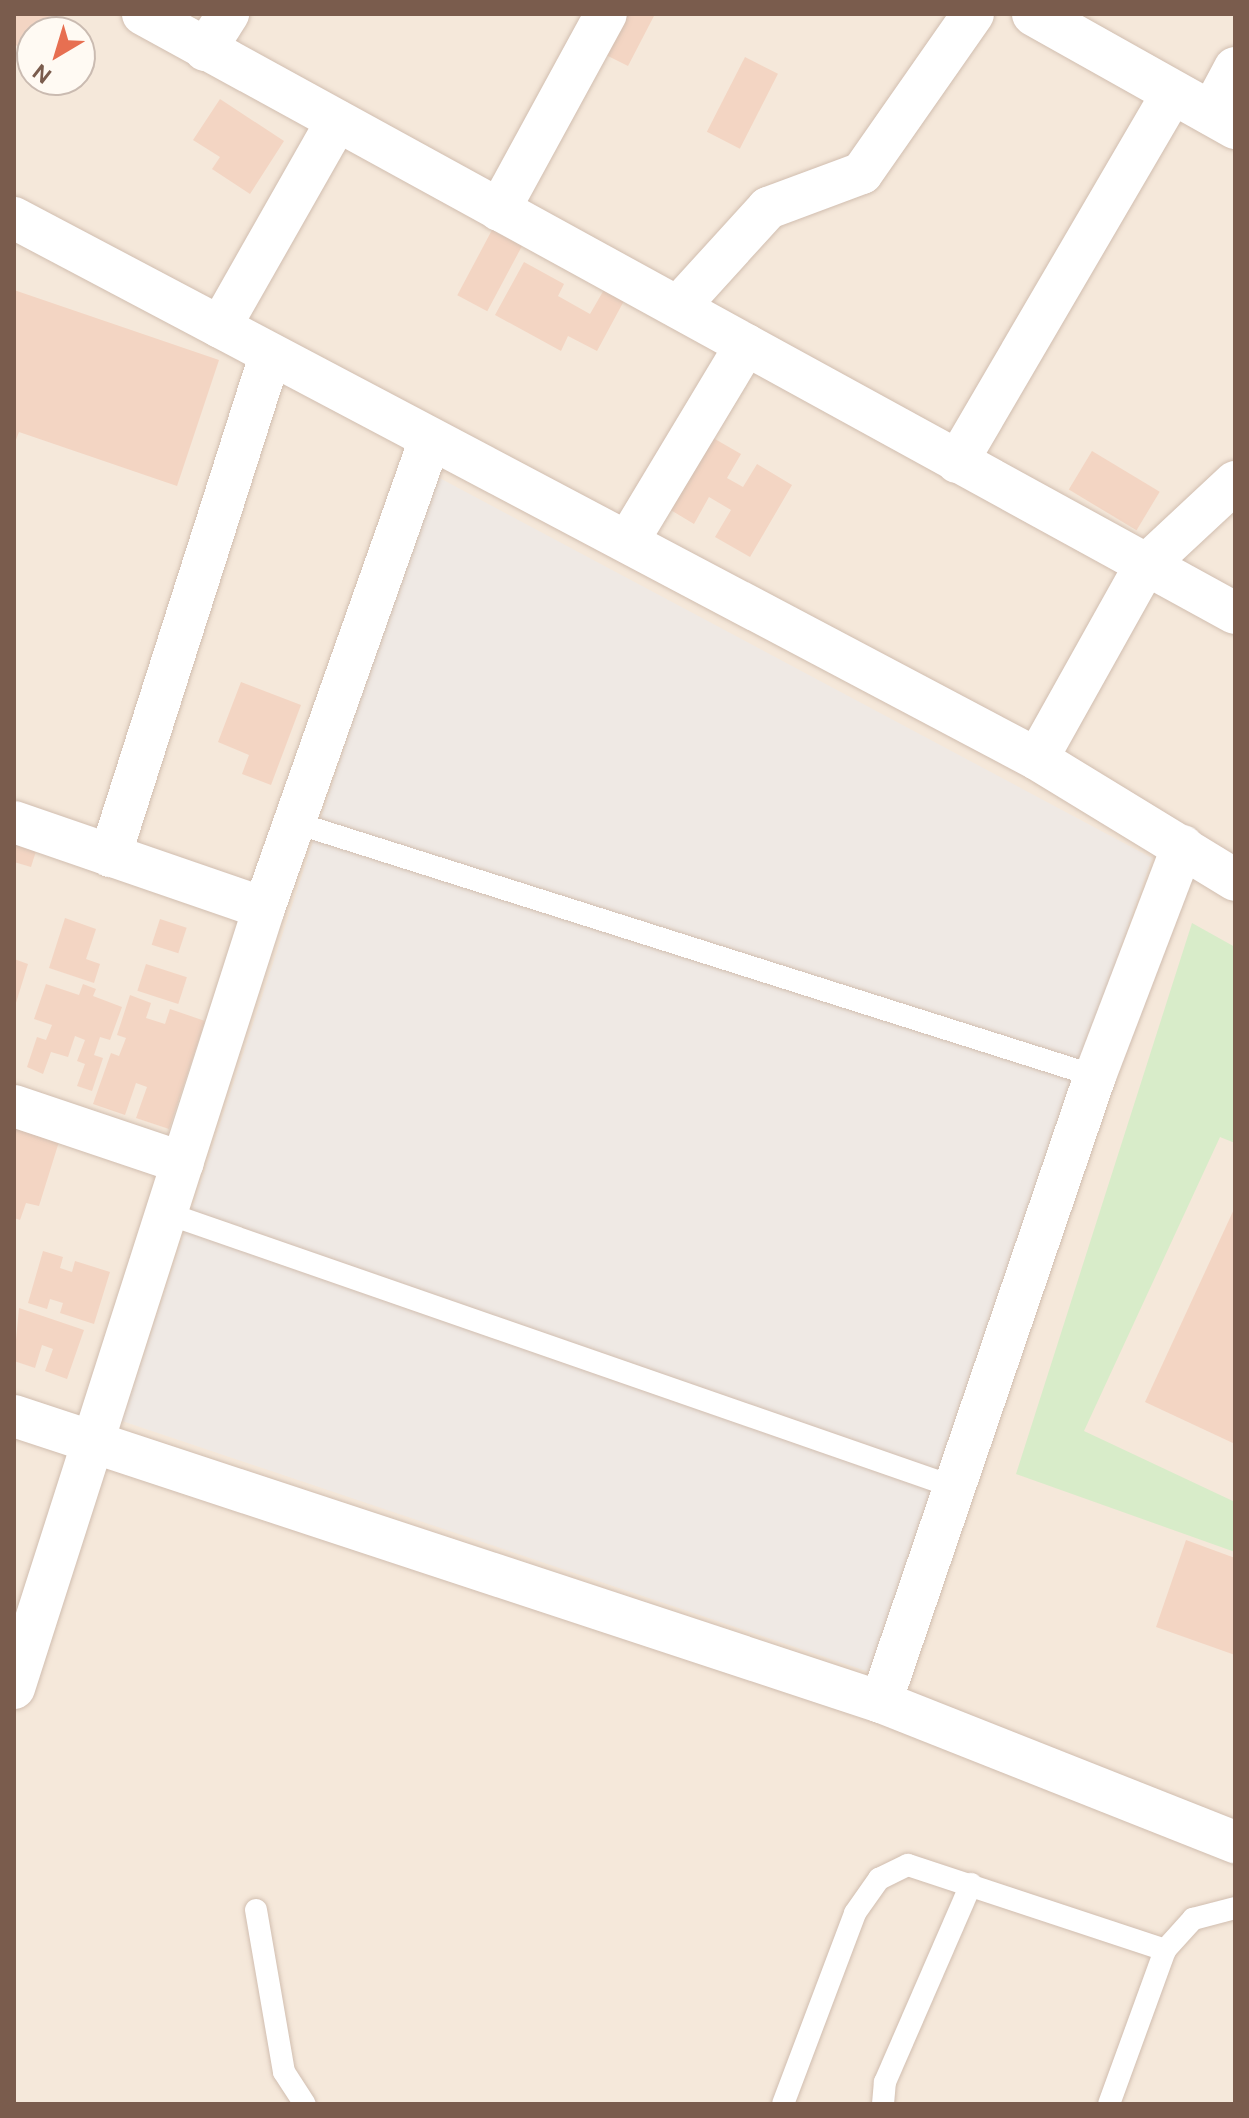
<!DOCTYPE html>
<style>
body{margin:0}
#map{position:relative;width:1249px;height:2118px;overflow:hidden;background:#fdf6ec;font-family:"DM Sans",sans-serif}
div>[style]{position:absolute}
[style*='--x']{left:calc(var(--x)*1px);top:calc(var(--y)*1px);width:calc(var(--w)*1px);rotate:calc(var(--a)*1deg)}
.residential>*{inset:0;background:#f5e8da}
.industrial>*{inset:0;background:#efe9e4}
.green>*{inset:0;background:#d8ecc9}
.building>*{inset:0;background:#f3d5c3;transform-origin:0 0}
.roads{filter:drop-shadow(0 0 2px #d1beb0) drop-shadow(0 0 2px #d1beb0)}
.lane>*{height:22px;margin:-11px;padding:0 11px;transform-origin:11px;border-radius:11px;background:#fff}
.street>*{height:42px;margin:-21px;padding:0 21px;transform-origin:21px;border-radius:21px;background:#fff}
.secondary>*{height:44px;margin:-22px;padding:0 22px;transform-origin:22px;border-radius:22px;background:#fff}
span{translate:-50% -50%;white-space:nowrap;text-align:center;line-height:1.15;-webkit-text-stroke:7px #fffaf3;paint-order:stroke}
.frame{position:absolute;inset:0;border:16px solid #7a5c4d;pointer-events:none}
.north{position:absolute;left:16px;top:16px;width:80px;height:80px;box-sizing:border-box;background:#fffaf3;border:2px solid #cabbb1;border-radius:50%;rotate:218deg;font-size:22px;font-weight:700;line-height:32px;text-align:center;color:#7a5c4d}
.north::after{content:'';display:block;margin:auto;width:28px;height:36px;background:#e76f51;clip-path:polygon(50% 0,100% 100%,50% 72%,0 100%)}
</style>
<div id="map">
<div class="residential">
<div style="clip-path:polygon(evenodd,14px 14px,1235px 14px,1235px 2104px,14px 2104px,14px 14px,32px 32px,80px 32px,80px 80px,32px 80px,32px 32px)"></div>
</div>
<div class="industrial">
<div style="clip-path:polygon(434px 475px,1152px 858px,869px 1672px,122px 1421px)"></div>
</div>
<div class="green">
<div style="clip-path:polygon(1192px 923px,1235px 947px,1235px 1143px,1220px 1137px,1084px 1431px,1235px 1502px,1235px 1552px,1016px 1474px)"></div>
</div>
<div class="building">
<div style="clip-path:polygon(14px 14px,50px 16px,40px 32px,32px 32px,27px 52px,14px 44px)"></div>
<div style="clip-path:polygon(622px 14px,655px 14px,628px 66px,602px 53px)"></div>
<div style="left:745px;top:57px;width:37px;height:84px;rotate:27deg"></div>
<div style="clip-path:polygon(220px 99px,284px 141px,250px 194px,212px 169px,220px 157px,193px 140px)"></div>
<div style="left:492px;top:230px;width:34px;height:74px;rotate:28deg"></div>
<div style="clip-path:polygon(524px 262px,564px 284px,558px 296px,590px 314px,605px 288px,625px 299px,597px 351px,568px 336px,561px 351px,495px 315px)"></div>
<div style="clip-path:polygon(14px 290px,219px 360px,177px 486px,19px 432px,14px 445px)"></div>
<div style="clip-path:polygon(701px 431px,741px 454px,727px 478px,743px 487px,757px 464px,792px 485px,750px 557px,715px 537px,731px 510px,709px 497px,694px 524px,659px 503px)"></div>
<div style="left:1092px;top:451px;width:79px;height:45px;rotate:31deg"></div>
<div style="clip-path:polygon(241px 682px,301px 705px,271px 785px,242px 774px,249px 755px,218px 742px)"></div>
<div style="clip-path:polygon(15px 842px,37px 848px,31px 867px,14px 862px)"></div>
<div style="clip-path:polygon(65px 918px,96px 929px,86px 959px,100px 964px,94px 983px,49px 968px)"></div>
<div style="left:160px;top:919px;width:28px;height:27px;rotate:18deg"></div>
<div style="clip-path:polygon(14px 959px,28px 964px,15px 1006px,14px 1006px)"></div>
<div style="left:146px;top:964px;width:43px;height:28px;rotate:18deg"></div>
<div style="clip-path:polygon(46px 984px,79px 995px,83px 984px,96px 989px,93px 996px,122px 1007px,110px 1040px,100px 1037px,94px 1055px,103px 1058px,92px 1091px,77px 1086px,85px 1064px,77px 1061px,85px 1040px,75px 1036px,68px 1057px,51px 1052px,43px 1074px,27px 1067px,37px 1037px,46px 1040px,52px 1025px,34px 1019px)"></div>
<div style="clip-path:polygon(130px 995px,151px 1003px,146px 1018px,165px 1024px,170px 1009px,205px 1021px,169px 1129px,136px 1118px,147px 1087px,136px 1083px,125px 1115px,93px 1104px,111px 1053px,119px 1056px,126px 1038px,117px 1035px)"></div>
<div style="clip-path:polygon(14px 1116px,62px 1132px,39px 1206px,26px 1203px,20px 1220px,14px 1218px)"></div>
<div style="clip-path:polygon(1235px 1207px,1235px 1444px,1145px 1402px)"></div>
<div style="clip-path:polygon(43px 1251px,63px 1257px,60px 1268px,72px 1272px,75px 1261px,110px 1272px,94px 1324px,60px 1313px,63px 1303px,50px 1299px,47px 1309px,28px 1303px)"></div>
<div style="clip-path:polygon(19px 1308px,84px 1330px,67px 1379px,45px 1371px,53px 1349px,42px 1345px,35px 1368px,14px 1361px)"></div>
<div style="clip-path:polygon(1186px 1540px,1235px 1558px,1235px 1655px,1156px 1627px)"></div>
</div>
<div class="roads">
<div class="lane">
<div style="--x:293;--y:822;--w:841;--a:17.57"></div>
<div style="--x:166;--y:1213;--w:834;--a:19.17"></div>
<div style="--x:256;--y:1910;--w:164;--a:80.2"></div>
<div style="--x:284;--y:2072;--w:38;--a:57"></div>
<div style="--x:783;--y:2104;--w:204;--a:-69.3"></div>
<div style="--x:855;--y:1913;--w:42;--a:-54.8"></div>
<div style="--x:879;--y:1879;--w:32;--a:-26"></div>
<div style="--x:908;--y:1865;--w:271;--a:18.3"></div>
<div style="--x:883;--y:2104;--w:22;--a:-85"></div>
<div style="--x:885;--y:2082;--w:216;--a:-66.5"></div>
<div style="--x:1109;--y:2104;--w:164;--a:-70"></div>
<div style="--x:1165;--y:1950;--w:42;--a:-47.9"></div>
<div style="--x:1193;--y:1919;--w:43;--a:-14.7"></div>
</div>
<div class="street">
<div style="--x:143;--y:14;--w:1245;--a:28.75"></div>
<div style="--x:205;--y:50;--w:43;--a:-57.4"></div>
<div style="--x:1211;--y:113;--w:51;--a:-61.9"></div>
<div style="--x:499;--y:210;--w:223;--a:-61.4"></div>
<div style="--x:14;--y:218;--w:1157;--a:27.87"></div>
<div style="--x:1037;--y:759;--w:232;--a:31.4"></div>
<div style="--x:678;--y:307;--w:134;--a:-47.7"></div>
<div style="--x:768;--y:208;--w:100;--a:-20.4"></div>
<div style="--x:862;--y:173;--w:194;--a:-55.1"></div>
<div style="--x:220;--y:327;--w:237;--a:-60.4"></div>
<div style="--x:957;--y:462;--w:428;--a:-59.7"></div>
<div style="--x:628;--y:541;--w:229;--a:-59"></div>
<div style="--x:1037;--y:759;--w:221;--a:-60.8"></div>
<div style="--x:1145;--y:566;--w:123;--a:-43"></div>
<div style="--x:14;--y:822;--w:264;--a:19"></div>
<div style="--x:110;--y:856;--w:525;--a:-72.26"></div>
<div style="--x:14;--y:1106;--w:178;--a:18.6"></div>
<div style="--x:14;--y:1416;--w:913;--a:18.26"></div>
<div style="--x:881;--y:1702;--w:381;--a:21.6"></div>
<div style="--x:14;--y:1688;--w:819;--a:-72.23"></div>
<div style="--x:264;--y:908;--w:495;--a:-70.5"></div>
<div style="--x:881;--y:1702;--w:662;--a:-71.13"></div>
<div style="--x:1095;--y:1076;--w:246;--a:-69.1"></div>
</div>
<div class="secondary">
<div style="--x:1034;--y:14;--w:231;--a:29.3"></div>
</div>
</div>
<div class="frame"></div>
<div class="north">N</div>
</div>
